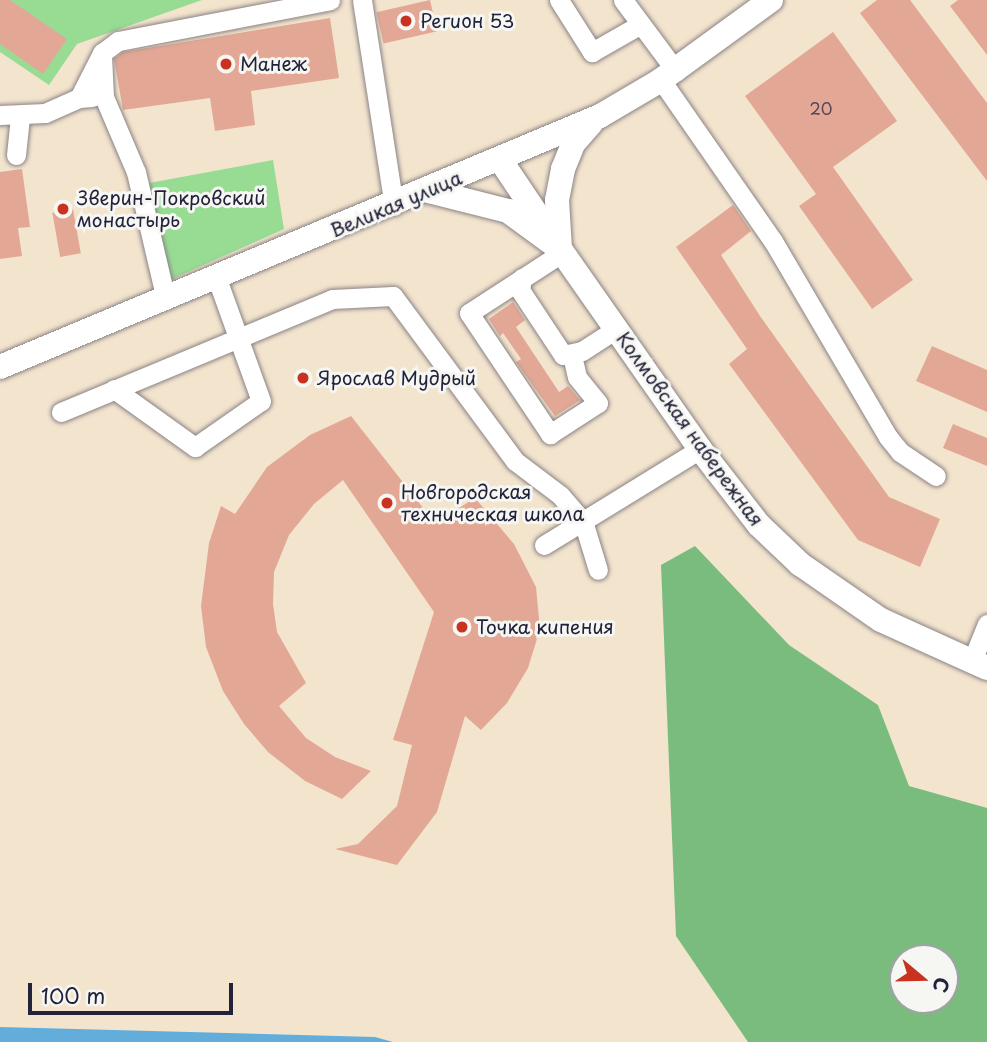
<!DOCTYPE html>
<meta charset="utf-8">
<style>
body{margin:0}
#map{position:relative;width:987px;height:1042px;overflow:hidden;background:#f3e4ce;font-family:"Playpen Sans",sans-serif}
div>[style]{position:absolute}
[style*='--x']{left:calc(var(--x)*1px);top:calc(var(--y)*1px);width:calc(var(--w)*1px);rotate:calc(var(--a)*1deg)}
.green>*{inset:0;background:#98dc94}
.forest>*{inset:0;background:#7abc7e}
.water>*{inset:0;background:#63addb}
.building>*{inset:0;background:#e3a895;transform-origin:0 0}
.roads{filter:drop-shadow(0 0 2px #8a8384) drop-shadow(0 0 2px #8a8384)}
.minor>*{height:19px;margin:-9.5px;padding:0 9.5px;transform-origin:9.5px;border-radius:9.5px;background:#fff}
.major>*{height:24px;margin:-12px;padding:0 12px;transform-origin:12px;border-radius:12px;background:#fff}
.dots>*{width:19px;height:19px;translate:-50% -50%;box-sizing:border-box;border:4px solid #f6f6f2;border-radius:50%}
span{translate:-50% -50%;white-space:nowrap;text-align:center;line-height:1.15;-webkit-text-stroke:6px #f6f6f2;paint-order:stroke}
.number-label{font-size:16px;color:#524452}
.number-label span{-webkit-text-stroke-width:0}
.poi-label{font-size:19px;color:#22223b}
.left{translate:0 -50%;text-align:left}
.street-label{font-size:19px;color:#22223b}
.north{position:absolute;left:889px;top:944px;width:70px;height:70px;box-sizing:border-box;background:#f6f6f2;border:2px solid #a1a1a9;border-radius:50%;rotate:109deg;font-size:19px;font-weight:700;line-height:28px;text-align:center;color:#22223b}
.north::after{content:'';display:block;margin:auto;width:24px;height:32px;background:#c8321e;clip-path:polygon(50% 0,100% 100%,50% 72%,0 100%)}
.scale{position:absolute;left:28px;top:983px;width:205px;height:32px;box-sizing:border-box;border:4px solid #22223b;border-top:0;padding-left:9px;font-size:21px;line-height:24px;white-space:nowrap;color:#22223b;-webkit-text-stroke:5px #f6f6f2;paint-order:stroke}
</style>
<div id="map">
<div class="green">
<div style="clip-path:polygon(0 0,202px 0,77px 44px,49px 85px,0 52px)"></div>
<div style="clip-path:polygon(273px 160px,284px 229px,170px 280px,149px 183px)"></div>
</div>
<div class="forest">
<div style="clip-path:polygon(evenodd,695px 546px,789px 645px,878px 705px,909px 786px,987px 808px,987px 1042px,748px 1042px,676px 936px,661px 565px,695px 546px,903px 958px,945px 958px,945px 1000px,903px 1000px,903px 958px)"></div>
</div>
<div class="water">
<div style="clip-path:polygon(0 1027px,375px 1037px,393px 1042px,0 1042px)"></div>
</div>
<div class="building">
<div style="clip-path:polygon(0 0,10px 0,67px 39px,43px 74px,0 44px)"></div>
<div style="left:430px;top:0;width:32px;height:55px;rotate:77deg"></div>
<div style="clip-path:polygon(877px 0,910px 0,987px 103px,987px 181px,860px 13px)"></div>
<div style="clip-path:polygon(958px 0,987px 0,987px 55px,950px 6px)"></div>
<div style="clip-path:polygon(330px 18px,339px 78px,251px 91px,255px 125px,215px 131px,210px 98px,123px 110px,114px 59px,123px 52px)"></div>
<div style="clip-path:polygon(833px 32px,897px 121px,833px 167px,913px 280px,872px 309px,799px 206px,816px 194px,745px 96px)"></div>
<div style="clip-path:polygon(22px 169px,30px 227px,18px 228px,22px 256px,0 259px,0 172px)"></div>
<div style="clip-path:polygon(733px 205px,751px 231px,721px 255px,760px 316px,889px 497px,940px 519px,920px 567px,858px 540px,729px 364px,747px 349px,676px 247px)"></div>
<div style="left:73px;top:209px;width:45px;height:21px;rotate:80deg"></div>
<div style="clip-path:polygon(513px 302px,525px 320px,516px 327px,559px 392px,568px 386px,580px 400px,555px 416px,516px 362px,521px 359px,503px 333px,500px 336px,489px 319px)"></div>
<div style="clip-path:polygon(932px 346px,987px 370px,987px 412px,916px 381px)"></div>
<div style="clip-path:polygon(351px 416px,435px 523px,475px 498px,514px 544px,536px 587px,540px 629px,528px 668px,507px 703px,481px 730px,465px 716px,437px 812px,397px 865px,335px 849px,358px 844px,397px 806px,412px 745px,393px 740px,434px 612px,343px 480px,314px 504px,289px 535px,274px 572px,273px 604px,277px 632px,306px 683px,279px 706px,306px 738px,335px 757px,371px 771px,342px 799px,305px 781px,268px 752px,244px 724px,223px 691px,206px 647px,201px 606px,209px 543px,221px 506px,235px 514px,267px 467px,310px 435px)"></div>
<div style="clip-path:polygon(953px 424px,987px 438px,987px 466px,943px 448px)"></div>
</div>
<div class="roads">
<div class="minor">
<div style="--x:362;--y:0;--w:208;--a:81.2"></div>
<div style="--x:559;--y:0;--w:62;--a:57.6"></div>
<div style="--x:592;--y:52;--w:56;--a:-29.7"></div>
<div style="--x:623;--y:0;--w:89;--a:53.3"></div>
<div style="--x:102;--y:56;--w:41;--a:87.2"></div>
<div style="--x:104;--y:97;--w:82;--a:66.9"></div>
<div style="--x:136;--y:172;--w:131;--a:76.8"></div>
<div style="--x:661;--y:80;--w:196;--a:55.2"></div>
<div style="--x:773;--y:241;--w:227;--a:59.6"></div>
<div style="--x:888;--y:437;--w:19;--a:51"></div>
<div style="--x:900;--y:452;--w:43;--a:33.7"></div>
<div style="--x:79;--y:98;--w:51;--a:-62.9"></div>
<div style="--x:102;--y:53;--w:20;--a:-37"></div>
<div style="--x:118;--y:41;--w:216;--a:-10.9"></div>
<div style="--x:0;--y:115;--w:45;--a:-2.5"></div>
<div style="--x:45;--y:113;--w:37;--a:-24"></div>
<div style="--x:79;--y:98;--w:13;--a:-4"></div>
<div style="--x:16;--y:155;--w:39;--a:-84"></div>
<div style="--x:563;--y:252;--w:112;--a:147"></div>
<div style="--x:469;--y:313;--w:146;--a:56.2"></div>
<div style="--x:550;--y:434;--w:57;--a:-32.9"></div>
<div style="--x:598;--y:403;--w:33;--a:-129"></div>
<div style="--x:577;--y:377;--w:23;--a:-103"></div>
<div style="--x:522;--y:278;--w:12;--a:99"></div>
<div style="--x:520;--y:290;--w:78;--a:56.5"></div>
<div style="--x:563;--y:355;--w:19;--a:-12"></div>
<div style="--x:582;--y:351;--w:40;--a:-32.9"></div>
<div style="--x:114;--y:389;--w:100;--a:35.6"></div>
<div style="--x:195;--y:447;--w:80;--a:-34.9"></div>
<div style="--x:261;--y:401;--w:130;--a:-109.8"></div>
<div style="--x:61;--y:412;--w:294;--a:-22.6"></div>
<div style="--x:332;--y:299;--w:61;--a:-2.8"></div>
<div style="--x:393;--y:296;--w:205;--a:53.5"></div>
<div style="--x:515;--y:461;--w:56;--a:37.1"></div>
<div style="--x:560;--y:495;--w:35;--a:49"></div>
<div style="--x:583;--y:521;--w:51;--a:73"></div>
<div style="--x:544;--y:545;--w:183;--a:-31.6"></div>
<div style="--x:972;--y:661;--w:40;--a:-68"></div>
</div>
<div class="major">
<div style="--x:501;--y:161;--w:84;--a:56.1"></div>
<div style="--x:429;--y:191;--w:81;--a:14.2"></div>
<div style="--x:508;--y:211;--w:64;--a:36.2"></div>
<div style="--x:560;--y:249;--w:244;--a:55"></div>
<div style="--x:700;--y:449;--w:96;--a:52.2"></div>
<div style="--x:759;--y:525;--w:57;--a:43.6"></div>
<div style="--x:800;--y:564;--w:98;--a:34.7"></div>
<div style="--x:881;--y:620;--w:116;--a:24.4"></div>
<div style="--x:560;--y:249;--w:49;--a:-93.5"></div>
<div style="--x:557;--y:200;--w:32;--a:-79"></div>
<div style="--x:563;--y:169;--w:27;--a:-68"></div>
<div style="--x:573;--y:144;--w:28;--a:-49"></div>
<div style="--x:0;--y:367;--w:650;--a:-22.7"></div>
<div style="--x:600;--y:116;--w:71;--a:-30.5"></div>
<div style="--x:661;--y:80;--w:136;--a:-36"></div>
</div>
</div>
<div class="dots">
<div style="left:406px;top:21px;background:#c8321e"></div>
<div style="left:226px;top:64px;background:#c8321e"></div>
<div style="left:63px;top:209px;background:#c8321e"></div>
<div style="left:303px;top:378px;background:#c8321e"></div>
<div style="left:387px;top:503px;background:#c8321e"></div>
<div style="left:462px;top:627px;background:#c8321e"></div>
</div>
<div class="number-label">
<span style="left:821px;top:108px">20</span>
</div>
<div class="poi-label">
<span class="left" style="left:420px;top:21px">Регион 53</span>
<span class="left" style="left:240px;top:64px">Манеж</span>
<span class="left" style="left:77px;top:209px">Зверин-Покровский<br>монастырь</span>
<span class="left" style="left:317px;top:378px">Ярослав Мудрый</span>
<span class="left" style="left:401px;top:503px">Новгородская<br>техническая школа</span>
<span class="left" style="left:476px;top:627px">Точка кипения</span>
</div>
<div class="street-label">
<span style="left:396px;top:204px;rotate:-23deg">Великая улица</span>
<span style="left:690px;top:429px;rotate:54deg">Колмовская набережная</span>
</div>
<div class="north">С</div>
<div class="scale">100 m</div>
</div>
